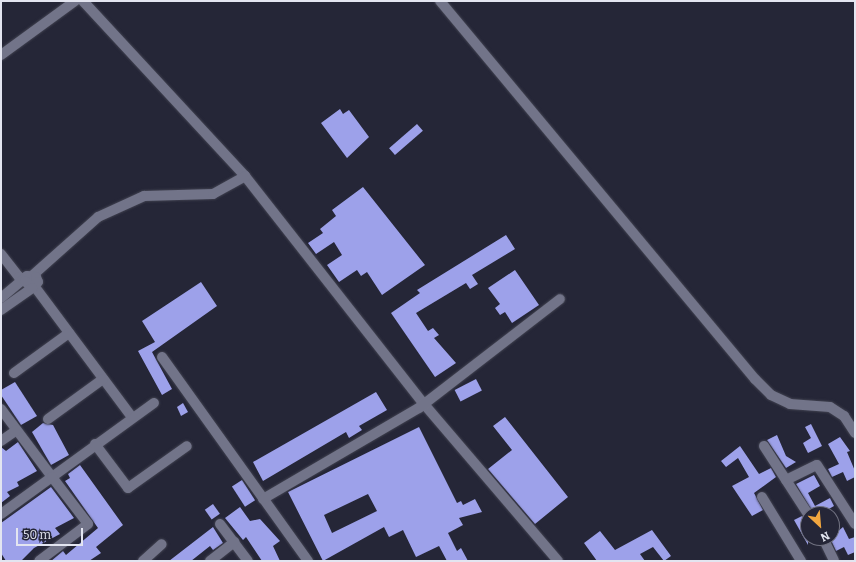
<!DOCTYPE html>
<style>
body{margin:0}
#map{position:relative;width:856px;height:562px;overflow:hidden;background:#252637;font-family:Bitter,serif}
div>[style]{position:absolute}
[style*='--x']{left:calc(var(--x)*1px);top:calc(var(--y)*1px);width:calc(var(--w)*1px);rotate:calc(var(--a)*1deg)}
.building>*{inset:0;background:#9da1ea;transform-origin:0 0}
.roads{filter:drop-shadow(0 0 1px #414250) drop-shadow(0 0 1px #414250)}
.minor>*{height:10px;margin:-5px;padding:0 5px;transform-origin:5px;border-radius:5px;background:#727489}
span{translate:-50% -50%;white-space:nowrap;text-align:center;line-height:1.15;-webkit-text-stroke:4px #252637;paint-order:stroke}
.frame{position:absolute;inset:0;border:2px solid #e3e5f0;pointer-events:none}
.north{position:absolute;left:800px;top:506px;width:40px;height:40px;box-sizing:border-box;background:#252637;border:1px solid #717281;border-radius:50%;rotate:154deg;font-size:11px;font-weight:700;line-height:16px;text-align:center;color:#e3e5f0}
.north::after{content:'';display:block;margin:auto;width:14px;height:18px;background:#f1a63f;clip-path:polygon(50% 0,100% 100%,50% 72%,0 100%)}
.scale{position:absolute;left:16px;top:528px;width:67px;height:18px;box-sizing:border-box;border:2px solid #e3e5f0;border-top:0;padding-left:5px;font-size:12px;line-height:14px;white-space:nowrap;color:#e3e5f0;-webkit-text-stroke:3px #252637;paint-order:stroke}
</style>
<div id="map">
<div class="building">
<div style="clip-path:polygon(340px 109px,343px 114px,349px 110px,369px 137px,347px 158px,321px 123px)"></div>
<div style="left:417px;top:124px;width:9px;height:37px;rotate:49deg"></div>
<div style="clip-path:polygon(363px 187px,425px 265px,382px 295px,367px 272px,361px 276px,357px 270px,339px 282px,327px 265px,342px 255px,334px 242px,316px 254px,308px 243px,323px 233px,320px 229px,336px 216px,332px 210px)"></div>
<div style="clip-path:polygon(506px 235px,515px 249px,472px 275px,478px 284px,470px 289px,466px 283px,416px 313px,428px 331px,433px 328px,439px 335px,434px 338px,456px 363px,435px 377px,391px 313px,420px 293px,417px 290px)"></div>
<div style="clip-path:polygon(515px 270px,539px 305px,512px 323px,505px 312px,500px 315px,495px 308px,500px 304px,488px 288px)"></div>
<div style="clip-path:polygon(201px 282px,217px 306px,152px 352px,172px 389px,162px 395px,138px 351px,155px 342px,142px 321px)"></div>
<div style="left:476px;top:379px;width:13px;height:24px;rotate:63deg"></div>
<div style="clip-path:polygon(15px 382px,37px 416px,21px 425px,1px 395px,1px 390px)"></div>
<div style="clip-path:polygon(376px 392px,387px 410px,359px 426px,362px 430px,349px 438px,346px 432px,263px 481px,253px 462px)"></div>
<div style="clip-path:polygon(183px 403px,188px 412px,181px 416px,177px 407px)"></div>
<div style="clip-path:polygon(505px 417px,568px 497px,535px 524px,488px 469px,512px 450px,493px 426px)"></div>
<div style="clip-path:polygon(43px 423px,53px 425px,69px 455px,51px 465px,32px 432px)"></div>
<div style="clip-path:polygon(811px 424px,822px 446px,808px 453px,803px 443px,811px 438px,805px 427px)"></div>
<div style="clip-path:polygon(evenodd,419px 427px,457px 503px,461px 501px,463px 505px,475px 499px,482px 512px,459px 518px,463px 525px,448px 533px,457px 551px,461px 548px,468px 561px,447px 561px,439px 546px,416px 557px,403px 530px,389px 537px,384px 527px,323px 561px,288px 492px,419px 427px,368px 494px,377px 511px,332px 533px,324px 515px,368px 494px)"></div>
<div style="clip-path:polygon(777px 435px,786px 456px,796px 462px,786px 468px,767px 440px)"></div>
<div style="clip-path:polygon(840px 437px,850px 451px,847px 452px,855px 471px,855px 477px,847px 481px,843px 472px,832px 477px,828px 469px,839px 464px,828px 444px)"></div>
<div style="clip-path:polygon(18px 442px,37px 471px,17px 482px,19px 486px,7px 492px,10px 496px,1px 503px,1px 447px,6px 451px)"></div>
<div style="clip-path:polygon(740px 446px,759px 474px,771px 468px,776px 477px,754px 493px,763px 510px,752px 516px,732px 486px,749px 477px,738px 458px,726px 467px,721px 461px)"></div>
<div style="clip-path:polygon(80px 465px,123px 525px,96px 547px,101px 553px,89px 561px,51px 561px,63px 551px,66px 555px,98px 528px,65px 481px,70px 478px,68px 474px)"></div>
<div style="clip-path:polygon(814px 475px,820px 486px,808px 493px,815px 506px,830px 498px,834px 506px,820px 514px,814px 514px,796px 484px)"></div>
<div style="left:242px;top:480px;width:24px;height:12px;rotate:57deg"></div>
<div style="clip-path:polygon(51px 487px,74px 518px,55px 528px,60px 534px,34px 548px,21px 561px,6px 561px,1px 553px,1px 523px)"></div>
<div style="left:213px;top:504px;width:12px;height:10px;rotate:55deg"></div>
<div style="clip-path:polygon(240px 507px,250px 521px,260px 519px,280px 541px,273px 546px,280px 561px,262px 561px,246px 537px,243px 540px,225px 518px)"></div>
<div style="clip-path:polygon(802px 516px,808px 520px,808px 545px,794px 520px)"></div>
<div style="clip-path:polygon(213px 527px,223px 543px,213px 550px,210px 546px,191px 561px,169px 561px)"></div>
<div style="clip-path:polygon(843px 527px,849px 539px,855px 537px,855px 552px,848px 555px,844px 547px,836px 551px,830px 538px)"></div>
<div style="clip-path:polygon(652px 530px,671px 556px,664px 561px,653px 547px,640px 554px,645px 561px,597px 561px,584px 543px,600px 531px,615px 550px)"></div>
</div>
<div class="roads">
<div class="minor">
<div style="--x:83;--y:1;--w:238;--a:47.2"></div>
<div style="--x:245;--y:176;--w:290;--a:51.9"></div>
<div style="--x:424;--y:404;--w:206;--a:49.5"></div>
<div style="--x:440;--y:1;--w:492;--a:50.2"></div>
<div style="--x:755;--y:379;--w:23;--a:45"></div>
<div style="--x:771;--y:395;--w:21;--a:25"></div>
<div style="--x:790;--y:404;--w:40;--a:4.3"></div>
<div style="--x:830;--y:407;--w:17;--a:33"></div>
<div style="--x:844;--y:416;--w:20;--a:57"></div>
<div style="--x:1;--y:55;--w:92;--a:-36.1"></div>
<div style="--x:1;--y:254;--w:29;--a:52"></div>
<div style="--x:19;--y:277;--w:6;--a:18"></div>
<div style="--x:33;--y:275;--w:87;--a:-41.7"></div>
<div style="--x:98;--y:217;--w:51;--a:-24.5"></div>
<div style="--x:144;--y:196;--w:69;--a:-1.7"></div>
<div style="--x:213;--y:194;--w:37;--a:-29"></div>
<div style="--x:35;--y:287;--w:162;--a:53.3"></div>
<div style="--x:1;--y:298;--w:34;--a:-40"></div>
<div style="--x:27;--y:276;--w:9;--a:6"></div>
<div style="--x:36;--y:277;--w:5;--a:68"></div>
<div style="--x:38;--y:282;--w:8;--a:135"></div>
<div style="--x:32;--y:288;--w:10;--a:-135"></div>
<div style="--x:1;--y:310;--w:38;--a:-35"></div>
<div style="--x:162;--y:357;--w:251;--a:54.4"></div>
<div style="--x:14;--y:373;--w:68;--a:-36"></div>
<div style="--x:1;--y:409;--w:85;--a:53.1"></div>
<div style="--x:52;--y:477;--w:126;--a:-36"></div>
<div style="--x:48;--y:419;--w:68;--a:-36"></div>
<div style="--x:1;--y:441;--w:19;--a:-35"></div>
<div style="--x:95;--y:444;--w:55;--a:53.1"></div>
<div style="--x:128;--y:488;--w:72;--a:-35.4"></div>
<div style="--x:764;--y:446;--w:81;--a:57.1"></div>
<div style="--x:786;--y:480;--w:34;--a:-26"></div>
<div style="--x:817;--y:465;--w:70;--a:57.2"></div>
<div style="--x:762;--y:497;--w:75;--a:58.6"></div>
<div style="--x:263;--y:499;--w:181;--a:-30.3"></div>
<div style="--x:419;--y:408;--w:178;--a:-37.7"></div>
<div style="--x:1;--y:514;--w:63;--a:-36"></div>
<div style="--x:52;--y:477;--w:59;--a:52.5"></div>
<div style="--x:88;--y:524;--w:61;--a:142.9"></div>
<div style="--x:220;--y:524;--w:46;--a:52.9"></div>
<div style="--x:823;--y:538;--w:25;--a:64"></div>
<div style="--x:143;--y:561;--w:25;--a:-42"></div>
<div style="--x:210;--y:561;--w:31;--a:-38"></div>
</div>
</div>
<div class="frame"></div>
<div class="north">N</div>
<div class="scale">50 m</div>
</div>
